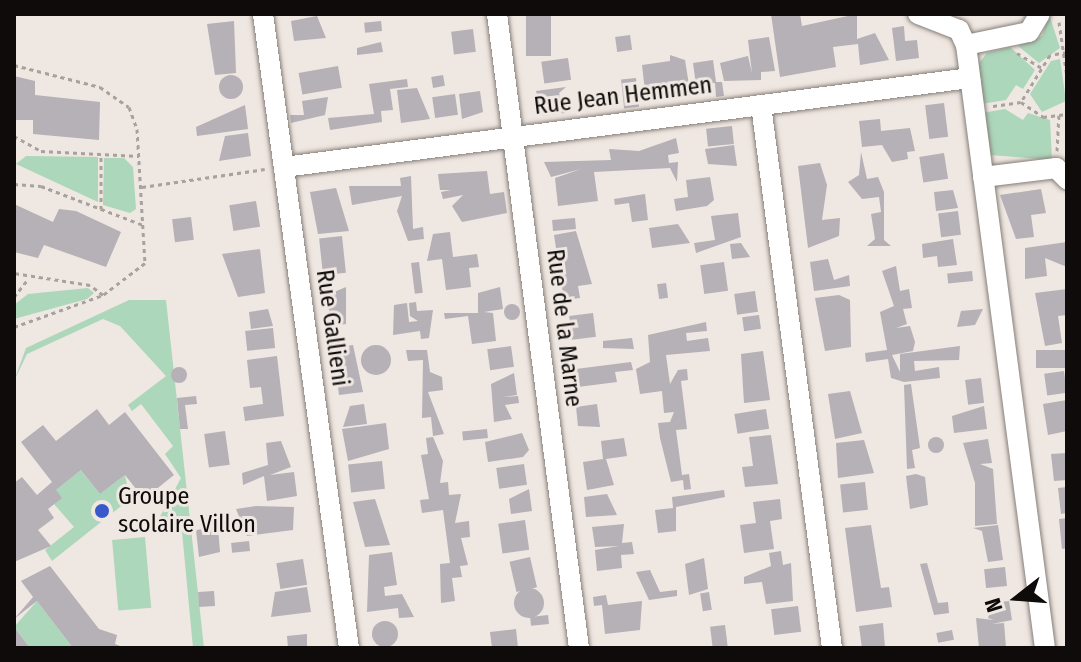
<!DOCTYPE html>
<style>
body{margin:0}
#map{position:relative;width:1081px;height:662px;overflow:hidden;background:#efe7e1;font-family:"Fira Sans Condensed",sans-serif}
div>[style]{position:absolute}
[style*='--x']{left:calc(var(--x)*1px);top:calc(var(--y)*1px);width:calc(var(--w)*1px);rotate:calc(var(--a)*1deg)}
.green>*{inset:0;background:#acd7ba;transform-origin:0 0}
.building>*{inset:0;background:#b6b0b7;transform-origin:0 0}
.round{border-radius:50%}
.path>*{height:3px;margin-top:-1.5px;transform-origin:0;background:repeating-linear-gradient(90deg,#a8a29d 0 4px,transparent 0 8px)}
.roads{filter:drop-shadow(0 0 2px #867e79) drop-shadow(0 0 2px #867e79)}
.street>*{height:20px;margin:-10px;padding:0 10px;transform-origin:10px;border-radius:10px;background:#fff}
.dots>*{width:22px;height:22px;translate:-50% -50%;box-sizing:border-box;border:4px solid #efe7e1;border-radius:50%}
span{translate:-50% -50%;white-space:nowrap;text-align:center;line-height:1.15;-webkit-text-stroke:6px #efe7e1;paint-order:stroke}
.street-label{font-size:24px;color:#0e0b0a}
.poi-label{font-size:24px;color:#0e0b0a}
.left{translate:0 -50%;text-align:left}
.frame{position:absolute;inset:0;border:16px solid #0e0b0a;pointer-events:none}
.north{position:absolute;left:977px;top:558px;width:80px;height:80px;-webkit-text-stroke:6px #efe7e1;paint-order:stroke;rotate:253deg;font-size:22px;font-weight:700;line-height:32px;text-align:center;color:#0e0b0a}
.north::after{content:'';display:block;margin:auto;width:28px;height:36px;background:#0e0b0a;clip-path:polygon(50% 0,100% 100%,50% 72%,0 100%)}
</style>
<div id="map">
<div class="green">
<div style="clip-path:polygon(1049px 14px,1060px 48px,1039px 63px,1018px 46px,1042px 36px)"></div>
<div style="clip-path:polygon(1010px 47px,1035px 70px,1023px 89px,1016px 85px,1006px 100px,981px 104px,979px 63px,987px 53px)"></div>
<div style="clip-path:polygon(1060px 59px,1066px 101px,1042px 112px,1030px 94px,1051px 61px)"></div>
<div style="clip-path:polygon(1005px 109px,1023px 120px,1028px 113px,1050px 120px,1052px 160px,990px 155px,982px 113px)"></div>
<div style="clip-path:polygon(26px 156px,98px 157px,98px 202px,16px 164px)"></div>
<div style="clip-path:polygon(104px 158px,124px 158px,133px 167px,136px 209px,130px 213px,103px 205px)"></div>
<div style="clip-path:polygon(88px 288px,94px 293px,87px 299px,14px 319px,14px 305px,28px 294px)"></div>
<div style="clip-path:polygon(129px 300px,166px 300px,204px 648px,193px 648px,181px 521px,156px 524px,181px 478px,165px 454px,173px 446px,141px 404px,132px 411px,128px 405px,166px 376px,120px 326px,103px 319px,27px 354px,14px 381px,26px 348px)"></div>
<div style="clip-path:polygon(81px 470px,100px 494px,125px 475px,130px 499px,52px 561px,45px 550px,74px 527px,54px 504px,56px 490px)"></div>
<div style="left:145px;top:537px;width:71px;height:33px;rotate:85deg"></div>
<div style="clip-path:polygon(37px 601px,73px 648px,30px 648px,14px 627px)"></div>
</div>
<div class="building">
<div style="left:526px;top:14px;width:25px;height:42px"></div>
<div style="clip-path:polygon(771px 14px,800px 14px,802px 26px,857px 14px,857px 39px,875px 33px,889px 60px,860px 65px,858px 44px,833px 47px,836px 67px,780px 77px)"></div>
<div style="clip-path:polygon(317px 16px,326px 38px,294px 41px,291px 21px)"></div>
<div style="clip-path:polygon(234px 21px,236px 73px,215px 75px,207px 24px)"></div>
<div style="left:381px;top:21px;width:10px;height:17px;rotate:84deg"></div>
<div style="clip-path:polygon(904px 26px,905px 41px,917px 40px,919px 58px,896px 61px,892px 28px)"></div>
<div style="left:473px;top:29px;width:23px;height:22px;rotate:83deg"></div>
<div style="left:630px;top:35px;width:15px;height:15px;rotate:82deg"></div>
<div style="clip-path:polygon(769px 37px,775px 71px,761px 72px,761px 80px,724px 81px,720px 63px,748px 56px,752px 73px,748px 40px)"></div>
<div style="clip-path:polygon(381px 42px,383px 52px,357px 55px,357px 48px)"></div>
<div style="clip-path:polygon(670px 55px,685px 60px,689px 85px,645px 91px,642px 65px,670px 61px)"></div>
<div style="left:568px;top:58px;width:22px;height:27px;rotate:82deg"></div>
<div style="clip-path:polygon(713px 60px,716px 82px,722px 82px,724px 96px,716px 97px,715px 83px,696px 85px,693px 63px)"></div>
<div style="left:338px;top:66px;width:22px;height:40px;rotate:80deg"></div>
<div class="round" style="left:219px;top:75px;width:24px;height:24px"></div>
<div style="left:443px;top:75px;width:11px;height:12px;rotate:80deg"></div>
<div style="clip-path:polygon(14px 76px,35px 81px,35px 95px,100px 102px,99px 140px,33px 134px,33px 120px,14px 120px)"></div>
<div style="left:636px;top:78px;width:29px;height:15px;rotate:84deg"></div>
<div style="clip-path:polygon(407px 79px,408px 87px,390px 89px,393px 110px,381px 111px,382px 122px,330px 130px,328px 118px,374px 114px,369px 84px)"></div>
<div style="clip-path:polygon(566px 87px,559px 93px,565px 113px,543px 116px,536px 91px)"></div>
<div style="clip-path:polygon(417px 88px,430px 119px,401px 123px,397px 90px)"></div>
<div style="clip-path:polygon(480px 91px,483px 112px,462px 119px,459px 94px)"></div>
<div style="left:455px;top:94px;width:21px;height:23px;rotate:82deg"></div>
<div style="clip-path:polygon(328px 97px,325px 115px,291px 123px,290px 115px,304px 115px,302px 101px)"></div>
<div style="left:944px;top:103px;width:34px;height:19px;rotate:83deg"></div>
<div style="clip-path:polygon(245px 105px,248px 129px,197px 136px,196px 127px)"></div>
<div style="clip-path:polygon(880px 119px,881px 131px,910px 128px,915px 151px,907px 152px,908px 159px,892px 162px,882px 145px,862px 147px,859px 121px)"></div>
<div style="left:732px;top:126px;width:18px;height:26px;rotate:84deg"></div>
<div style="clip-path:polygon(248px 133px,251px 156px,219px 161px,225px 136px)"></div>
<div style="clip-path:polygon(676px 138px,679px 153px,668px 155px,669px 163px,678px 162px,677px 182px,670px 168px,594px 172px,598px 201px,558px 206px,555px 178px,581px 169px,551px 177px,544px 162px,611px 160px,609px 149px,639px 151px)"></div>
<div style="clip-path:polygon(734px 145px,737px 166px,708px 164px,705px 149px)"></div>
<div style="clip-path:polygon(861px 152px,867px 179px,878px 177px,884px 192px,884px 240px,891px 246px,867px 246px,875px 239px,871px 214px,881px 212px,879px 197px,862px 199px,848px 182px,859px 175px)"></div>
<div style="left:944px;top:153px;width:26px;height:25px;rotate:81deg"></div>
<div style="clip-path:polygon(820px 163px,827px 185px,822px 220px,840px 218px,839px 236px,808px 248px,798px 166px)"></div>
<div style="clip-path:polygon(487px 171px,490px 194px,504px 192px,507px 213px,462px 222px,452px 206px,463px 195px,443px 199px,441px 192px,451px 190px,440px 190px,438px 174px)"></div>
<div style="clip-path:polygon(411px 176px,413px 229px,423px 227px,424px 239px,408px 241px,397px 211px,402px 196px,352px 205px,349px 186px,401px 186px,400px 178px)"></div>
<div style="clip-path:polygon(710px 177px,714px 200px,707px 206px,676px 211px,674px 199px,688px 197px,686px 180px)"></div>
<div style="clip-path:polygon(336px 188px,349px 231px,318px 234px,310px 192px)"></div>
<div style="clip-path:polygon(1041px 189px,1046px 213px,1031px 215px,1034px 237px,1016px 239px,1000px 195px)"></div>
<div style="clip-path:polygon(953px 190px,958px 208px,936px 211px,934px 192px)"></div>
<div style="clip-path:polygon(645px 194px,648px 220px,632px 222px,629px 203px,615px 205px,614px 199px)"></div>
<div style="left:256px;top:201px;width:26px;height:27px;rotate:81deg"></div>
<div style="clip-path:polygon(14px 204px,53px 222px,59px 209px,76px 211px,121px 232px,106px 267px,44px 245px,38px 258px,14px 252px)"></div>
<div style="left:958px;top:211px;width:24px;height:20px;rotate:83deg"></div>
<div style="clip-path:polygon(738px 213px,741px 237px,696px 253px,694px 243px,715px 240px,711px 216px)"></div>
<div style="left:191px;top:217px;width:23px;height:19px;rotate:83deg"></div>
<div style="left:575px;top:218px;width:11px;height:23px;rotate:85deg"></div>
<div style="clip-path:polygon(678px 224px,690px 243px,652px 248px,649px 228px)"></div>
<div style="clip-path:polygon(576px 231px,592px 284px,578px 286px,580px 298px,564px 300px,554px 235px)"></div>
<div style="clip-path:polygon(450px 232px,453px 257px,477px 254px,479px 267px,469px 268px,471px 287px,446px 290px,442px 259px,427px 261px,433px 234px)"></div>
<div style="left:342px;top:236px;width:37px;height:23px;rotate:84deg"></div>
<div style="clip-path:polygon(953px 239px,957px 265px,938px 267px,937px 256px,923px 258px,922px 244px)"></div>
<div style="clip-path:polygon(1067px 242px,1067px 267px,1045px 258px,1047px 276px,1025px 279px,1025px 248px)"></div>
<div style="clip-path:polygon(741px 243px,750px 257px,732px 259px,730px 244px)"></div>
<div style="clip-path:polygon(260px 249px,265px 293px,238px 297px,222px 254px)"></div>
<div style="clip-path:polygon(828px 259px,834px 280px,849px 275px,850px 286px,814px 291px,810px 262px)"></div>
<div style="left:419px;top:262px;width:31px;height:8px;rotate:83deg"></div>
<div style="left:724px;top:262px;width:29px;height:24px;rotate:82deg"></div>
<div style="clip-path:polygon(896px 266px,900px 291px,909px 289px,912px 308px,903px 309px,907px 324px,896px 328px,910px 326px,915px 342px,913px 351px,892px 355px,900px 372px,900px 354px,960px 346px,959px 360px,914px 361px,915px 371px,939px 367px,940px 378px,904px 382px,891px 378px,888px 359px,866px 362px,865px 353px,887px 350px,880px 312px,894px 306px,882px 271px)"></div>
<div style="left:972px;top:271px;width:10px;height:25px;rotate:84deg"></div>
<div style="left:666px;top:283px;width:15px;height:9px;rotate:82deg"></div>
<div style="clip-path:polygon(346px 287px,346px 324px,331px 326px,327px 295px)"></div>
<div style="clip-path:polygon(500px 287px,503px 309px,484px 312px,493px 313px,496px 341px,472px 344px,468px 316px,445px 319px,444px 313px,478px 313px,478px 293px)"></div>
<div style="clip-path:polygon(1067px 289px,1067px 315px,1058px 316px,1062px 343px,1045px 346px,1035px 293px)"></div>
<div style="left:755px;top:291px;width:21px;height:21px;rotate:82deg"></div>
<div style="clip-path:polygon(839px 295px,850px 300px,851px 347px,825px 351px,815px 298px)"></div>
<div style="clip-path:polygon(416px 302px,417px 311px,433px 310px,429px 338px,421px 339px,420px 331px,393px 335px,394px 305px,407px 303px,409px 322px,418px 321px,410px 316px,409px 303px)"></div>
<div class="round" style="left:504px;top:304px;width:16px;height:16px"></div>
<div style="clip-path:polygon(268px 309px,273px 326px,251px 329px,249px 312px)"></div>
<div style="clip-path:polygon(983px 309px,975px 325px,957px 327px,961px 311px)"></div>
<div style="left:593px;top:313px;width:24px;height:24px;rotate:83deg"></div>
<div style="left:759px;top:315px;width:14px;height:17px;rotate:82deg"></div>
<div style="clip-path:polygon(706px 322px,707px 331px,686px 333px,687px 341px,708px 338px,710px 351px,666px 355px,670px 384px,678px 370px,687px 369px,688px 380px,681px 381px,687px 429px,676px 430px,682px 475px,689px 474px,691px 489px,684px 490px,683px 480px,671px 482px,660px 438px,658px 423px,670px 422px,674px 412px,664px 413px,662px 391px,640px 394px,636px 369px,650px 362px,648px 335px)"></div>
<div style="left:273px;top:328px;width:20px;height:28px;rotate:84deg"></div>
<div style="clip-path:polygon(632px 338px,634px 349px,603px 348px,603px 341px)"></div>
<div style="clip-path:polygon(353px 345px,363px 392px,339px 395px,333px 348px)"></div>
<div class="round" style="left:361px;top:345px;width:30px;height:30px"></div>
<div style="left:511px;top:346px;width:21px;height:24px;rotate:82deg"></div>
<div style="clip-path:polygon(406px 350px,427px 350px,430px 372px,442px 377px,443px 390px,428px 392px,444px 434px,433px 436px,431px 417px,422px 418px,423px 360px,408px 361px)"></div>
<div style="left:1067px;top:350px;width:18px;height:31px;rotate:90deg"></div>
<div style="clip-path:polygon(763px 351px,770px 400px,744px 403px,741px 354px)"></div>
<div style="clip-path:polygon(277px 356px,284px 416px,245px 421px,243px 407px,263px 404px,261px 387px,250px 388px,247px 360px)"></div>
<div style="clip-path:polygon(631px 362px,633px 370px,615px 372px,617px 382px,570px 388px,568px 370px)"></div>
<div class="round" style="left:171px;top:367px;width:16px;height:16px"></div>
<div style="left:1064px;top:371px;width:22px;height:20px;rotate:82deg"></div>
<div style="clip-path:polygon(514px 373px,517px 395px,502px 397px,518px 396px,519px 403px,505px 405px,512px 419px,494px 422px,491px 384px)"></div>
<div style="left:981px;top:378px;width:25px;height:16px;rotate:83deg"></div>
<div style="clip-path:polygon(911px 384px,920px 448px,912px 450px,915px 468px,907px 469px,904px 385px)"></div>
<div style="clip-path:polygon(850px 391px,862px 433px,835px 439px,828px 394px)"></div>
<div style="clip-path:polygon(196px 396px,197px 404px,185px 405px,188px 429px,180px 429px,177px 398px)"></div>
<div style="clip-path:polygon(1067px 400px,1067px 431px,1048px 435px,1043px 404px)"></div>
<div style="clip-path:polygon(364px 404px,367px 424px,343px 427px,350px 406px)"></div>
<div style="clip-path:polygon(597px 404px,600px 427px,578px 426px,576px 407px)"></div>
<div style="clip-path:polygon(984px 406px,987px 429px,954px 433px,952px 416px)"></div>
<div style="clip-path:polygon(97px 409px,109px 425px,125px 412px,174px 475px,144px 499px,125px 475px,100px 494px,81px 470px,56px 490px,62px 498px,48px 509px,54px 518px,38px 530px,51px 546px,14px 562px,14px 483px,22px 477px,37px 495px,52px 482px,21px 442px,43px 425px,56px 441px)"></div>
<div style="left:766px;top:409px;width:20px;height:32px;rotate:81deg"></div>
<div style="clip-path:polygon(386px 423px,389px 449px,348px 461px,342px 429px)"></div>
<div style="left:487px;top:429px;width:9px;height:25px;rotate:84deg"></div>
<div style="left:225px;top:431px;width:34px;height:21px;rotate:82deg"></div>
<div style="clip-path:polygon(522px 433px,529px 450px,523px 457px,488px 462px,485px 442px)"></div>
<div style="clip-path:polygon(771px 435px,778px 484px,745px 487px,742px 467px,753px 466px,749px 437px)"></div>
<div style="clip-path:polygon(433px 437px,443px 461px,440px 483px,448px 482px,449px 495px,461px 494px,455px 523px,469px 521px,470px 537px,461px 538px,468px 565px,460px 566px,462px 577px,452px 578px,455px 601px,441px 603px,440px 564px,450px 563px,443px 510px,422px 513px,420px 500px,429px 499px,421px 455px,428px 454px,426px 438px)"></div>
<div class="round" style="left:928px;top:437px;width:16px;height:16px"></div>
<div style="clip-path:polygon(624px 438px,627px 456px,606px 459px,614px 485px,587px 490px,583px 462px,603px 459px,601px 441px)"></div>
<div style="clip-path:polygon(988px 439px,992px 463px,980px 464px,993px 469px,997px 524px,975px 526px,975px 483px,963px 443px)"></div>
<div style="clip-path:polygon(864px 440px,874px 473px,838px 478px,836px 443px)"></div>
<div style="clip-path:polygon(281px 441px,291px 467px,270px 475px,294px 472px,297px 496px,267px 501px,264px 476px,243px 485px,242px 473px,268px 465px,266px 443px)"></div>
<div style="clip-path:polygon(1067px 453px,1067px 480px,1054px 481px,1051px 454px)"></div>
<div style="left:382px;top:461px;width:28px;height:34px;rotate:84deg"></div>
<div style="left:524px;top:464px;width:21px;height:28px;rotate:82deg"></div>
<div style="clip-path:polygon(916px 474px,925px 477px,928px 505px,910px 509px,906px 476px)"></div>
<div style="left:865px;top:482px;width:28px;height:25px;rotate:84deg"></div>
<div style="clip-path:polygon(1067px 487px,1067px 513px,1061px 514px,1058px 488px)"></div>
<div style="clip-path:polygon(529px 489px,532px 511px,511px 514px,509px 499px)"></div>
<div style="clip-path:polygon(724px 490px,725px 497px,676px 507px,676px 531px,658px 533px,655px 510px,673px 508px,672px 497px)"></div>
<div style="clip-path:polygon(607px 494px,617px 515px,586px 517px,584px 497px)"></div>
<div style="clip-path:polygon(375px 499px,390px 545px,365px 547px,353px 502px)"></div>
<div style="clip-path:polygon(780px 499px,782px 519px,770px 521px,774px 549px,744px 553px,740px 525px,756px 523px,753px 502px)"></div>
<div style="clip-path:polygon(256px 506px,294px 507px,293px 530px,247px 536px,236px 509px)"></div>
<div style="clip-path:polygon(1067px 518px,1067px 548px,1062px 549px,1059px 519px)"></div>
<div style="left:525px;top:520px;width:30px;height:27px;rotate:82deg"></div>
<div style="clip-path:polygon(624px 524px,622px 543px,632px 542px,634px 554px,621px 555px,622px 568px,597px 571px,595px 550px,619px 546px,595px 547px,592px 527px)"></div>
<div style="clip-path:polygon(871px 525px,881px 588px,889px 587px,892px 607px,856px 612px,845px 528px)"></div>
<div style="clip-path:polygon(998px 525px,1003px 560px,988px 562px,982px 531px,973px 528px)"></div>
<div style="clip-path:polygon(218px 527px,220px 552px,199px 557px,196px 530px)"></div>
<div style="left:249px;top:541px;width:10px;height:18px;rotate:84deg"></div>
<div style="clip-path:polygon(781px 551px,783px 565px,791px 563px,793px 601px,766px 604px,762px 582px,744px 584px,744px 577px,771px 566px,769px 553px)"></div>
<div style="clip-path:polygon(392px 552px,397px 585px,384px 587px,385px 596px,402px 594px,414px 617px,399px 618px,398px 608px,367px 612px,369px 555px)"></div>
<div style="left:530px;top:557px;width:31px;height:21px;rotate:77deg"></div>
<div style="clip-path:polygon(704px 558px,708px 589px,689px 595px,685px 564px)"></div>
<div style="left:303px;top:559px;width:26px;height:27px;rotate:81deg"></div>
<div style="clip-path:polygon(927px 563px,938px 603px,948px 602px,949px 613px,934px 615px,920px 564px)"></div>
<div style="clip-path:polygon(50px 566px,99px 629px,117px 635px,115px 644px,125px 648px,73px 648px,37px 601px,14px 619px,33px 597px,21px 581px)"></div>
<div style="left:1005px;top:567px;width:19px;height:21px;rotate:84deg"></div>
<div style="clip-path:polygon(650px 570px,660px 592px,677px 590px,677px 596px,649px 600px,636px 572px)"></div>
<div style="clip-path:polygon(307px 587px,311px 612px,271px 617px,275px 592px)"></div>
<div class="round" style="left:514px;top:588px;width:30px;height:30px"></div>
<div style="left:214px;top:591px;width:15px;height:16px;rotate:86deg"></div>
<div style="left:709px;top:592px;width:18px;height:9px;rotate:81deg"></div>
<div style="clip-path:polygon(606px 595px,608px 605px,642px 601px,640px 630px,605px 634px,602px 605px,594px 606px,593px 597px)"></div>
<div style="clip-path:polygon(1009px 601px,1012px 620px,992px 624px,1004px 623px,1006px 648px,979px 648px,976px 618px,994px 620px,988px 618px,992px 603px)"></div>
<div style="left:798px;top:606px;width:26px;height:27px;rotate:83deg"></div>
<div style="left:548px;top:615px;width:9px;height:18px;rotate:84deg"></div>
<div class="round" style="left:372px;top:621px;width:26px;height:26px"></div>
<div style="clip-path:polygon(883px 623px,885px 648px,862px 648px,859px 626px)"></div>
<div style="left:725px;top:625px;width:23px;height:15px;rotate:83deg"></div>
<div style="clip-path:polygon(14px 627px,30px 648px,14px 648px)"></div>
<div style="clip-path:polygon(516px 629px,518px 648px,492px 648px,490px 632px)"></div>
<div style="left:952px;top:630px;width:10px;height:16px;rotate:79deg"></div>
<div style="clip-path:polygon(307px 634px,307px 648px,288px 648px,287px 636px)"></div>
</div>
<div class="path">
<div style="--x:1059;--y:22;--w:56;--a:81.7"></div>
<div style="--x:1067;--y:52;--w:17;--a:170"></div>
<div style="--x:1050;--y:55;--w:55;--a:121.7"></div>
<div style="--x:1021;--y:102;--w:27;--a:34"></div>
<div style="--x:1043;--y:117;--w:24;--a:-7"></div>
<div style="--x:1017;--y:53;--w:29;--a:31"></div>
<div style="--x:14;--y:65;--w:89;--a:14.3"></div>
<div style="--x:100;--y:87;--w:35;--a:35"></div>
<div style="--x:129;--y:107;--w:23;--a:70"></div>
<div style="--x:137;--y:129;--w:134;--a:86.6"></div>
<div style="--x:145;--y:263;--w:53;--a:142.7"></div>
<div style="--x:103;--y:295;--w:16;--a:-142"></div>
<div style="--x:90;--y:285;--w:77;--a:-171"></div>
<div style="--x:993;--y:106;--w:28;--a:-8"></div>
<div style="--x:14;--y:136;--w:31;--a:29"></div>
<div style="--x:41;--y:151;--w:98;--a:2.9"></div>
<div style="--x:1057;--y:151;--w:36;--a:-87"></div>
<div style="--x:14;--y:184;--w:27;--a:4"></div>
<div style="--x:41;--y:186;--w:109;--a:20.9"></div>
<div style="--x:142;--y:187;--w:124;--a:-8.3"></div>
<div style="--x:101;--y:209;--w:55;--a:-90"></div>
<div style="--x:14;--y:297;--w:24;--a:-52"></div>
<div style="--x:14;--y:327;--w:95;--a:-19.8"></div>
</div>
<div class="roads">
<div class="street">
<div style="--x:263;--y:14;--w:640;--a:82.28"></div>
<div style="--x:497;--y:14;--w:639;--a:82.63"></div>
<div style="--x:918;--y:14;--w:44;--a:21.3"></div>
<div style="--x:959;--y:30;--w:17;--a:65"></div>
<div style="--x:966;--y:45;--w:608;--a:82.54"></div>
<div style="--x:966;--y:45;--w:64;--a:-11.7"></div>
<div style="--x:1029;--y:32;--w:21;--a:-59"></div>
<div style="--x:761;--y:105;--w:548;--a:82.55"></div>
<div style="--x:284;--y:167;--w:692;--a:-7.39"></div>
<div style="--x:983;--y:177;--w:74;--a:-7"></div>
<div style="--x:1056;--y:168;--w:16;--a:45"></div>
</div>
</div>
<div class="dots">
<div style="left:102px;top:511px;background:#3859ca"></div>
</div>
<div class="street-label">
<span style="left:623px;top:96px;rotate:-7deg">Rue Jean Hemmen</span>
<span style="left:332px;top:328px;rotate:82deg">Rue Gallieni</span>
<span style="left:564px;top:328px;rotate:83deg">Rue de la Marne</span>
</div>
<div class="poi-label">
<span class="left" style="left:118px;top:511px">Groupe<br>scolaire Villon</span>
</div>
<div class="frame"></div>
<div class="north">N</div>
</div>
